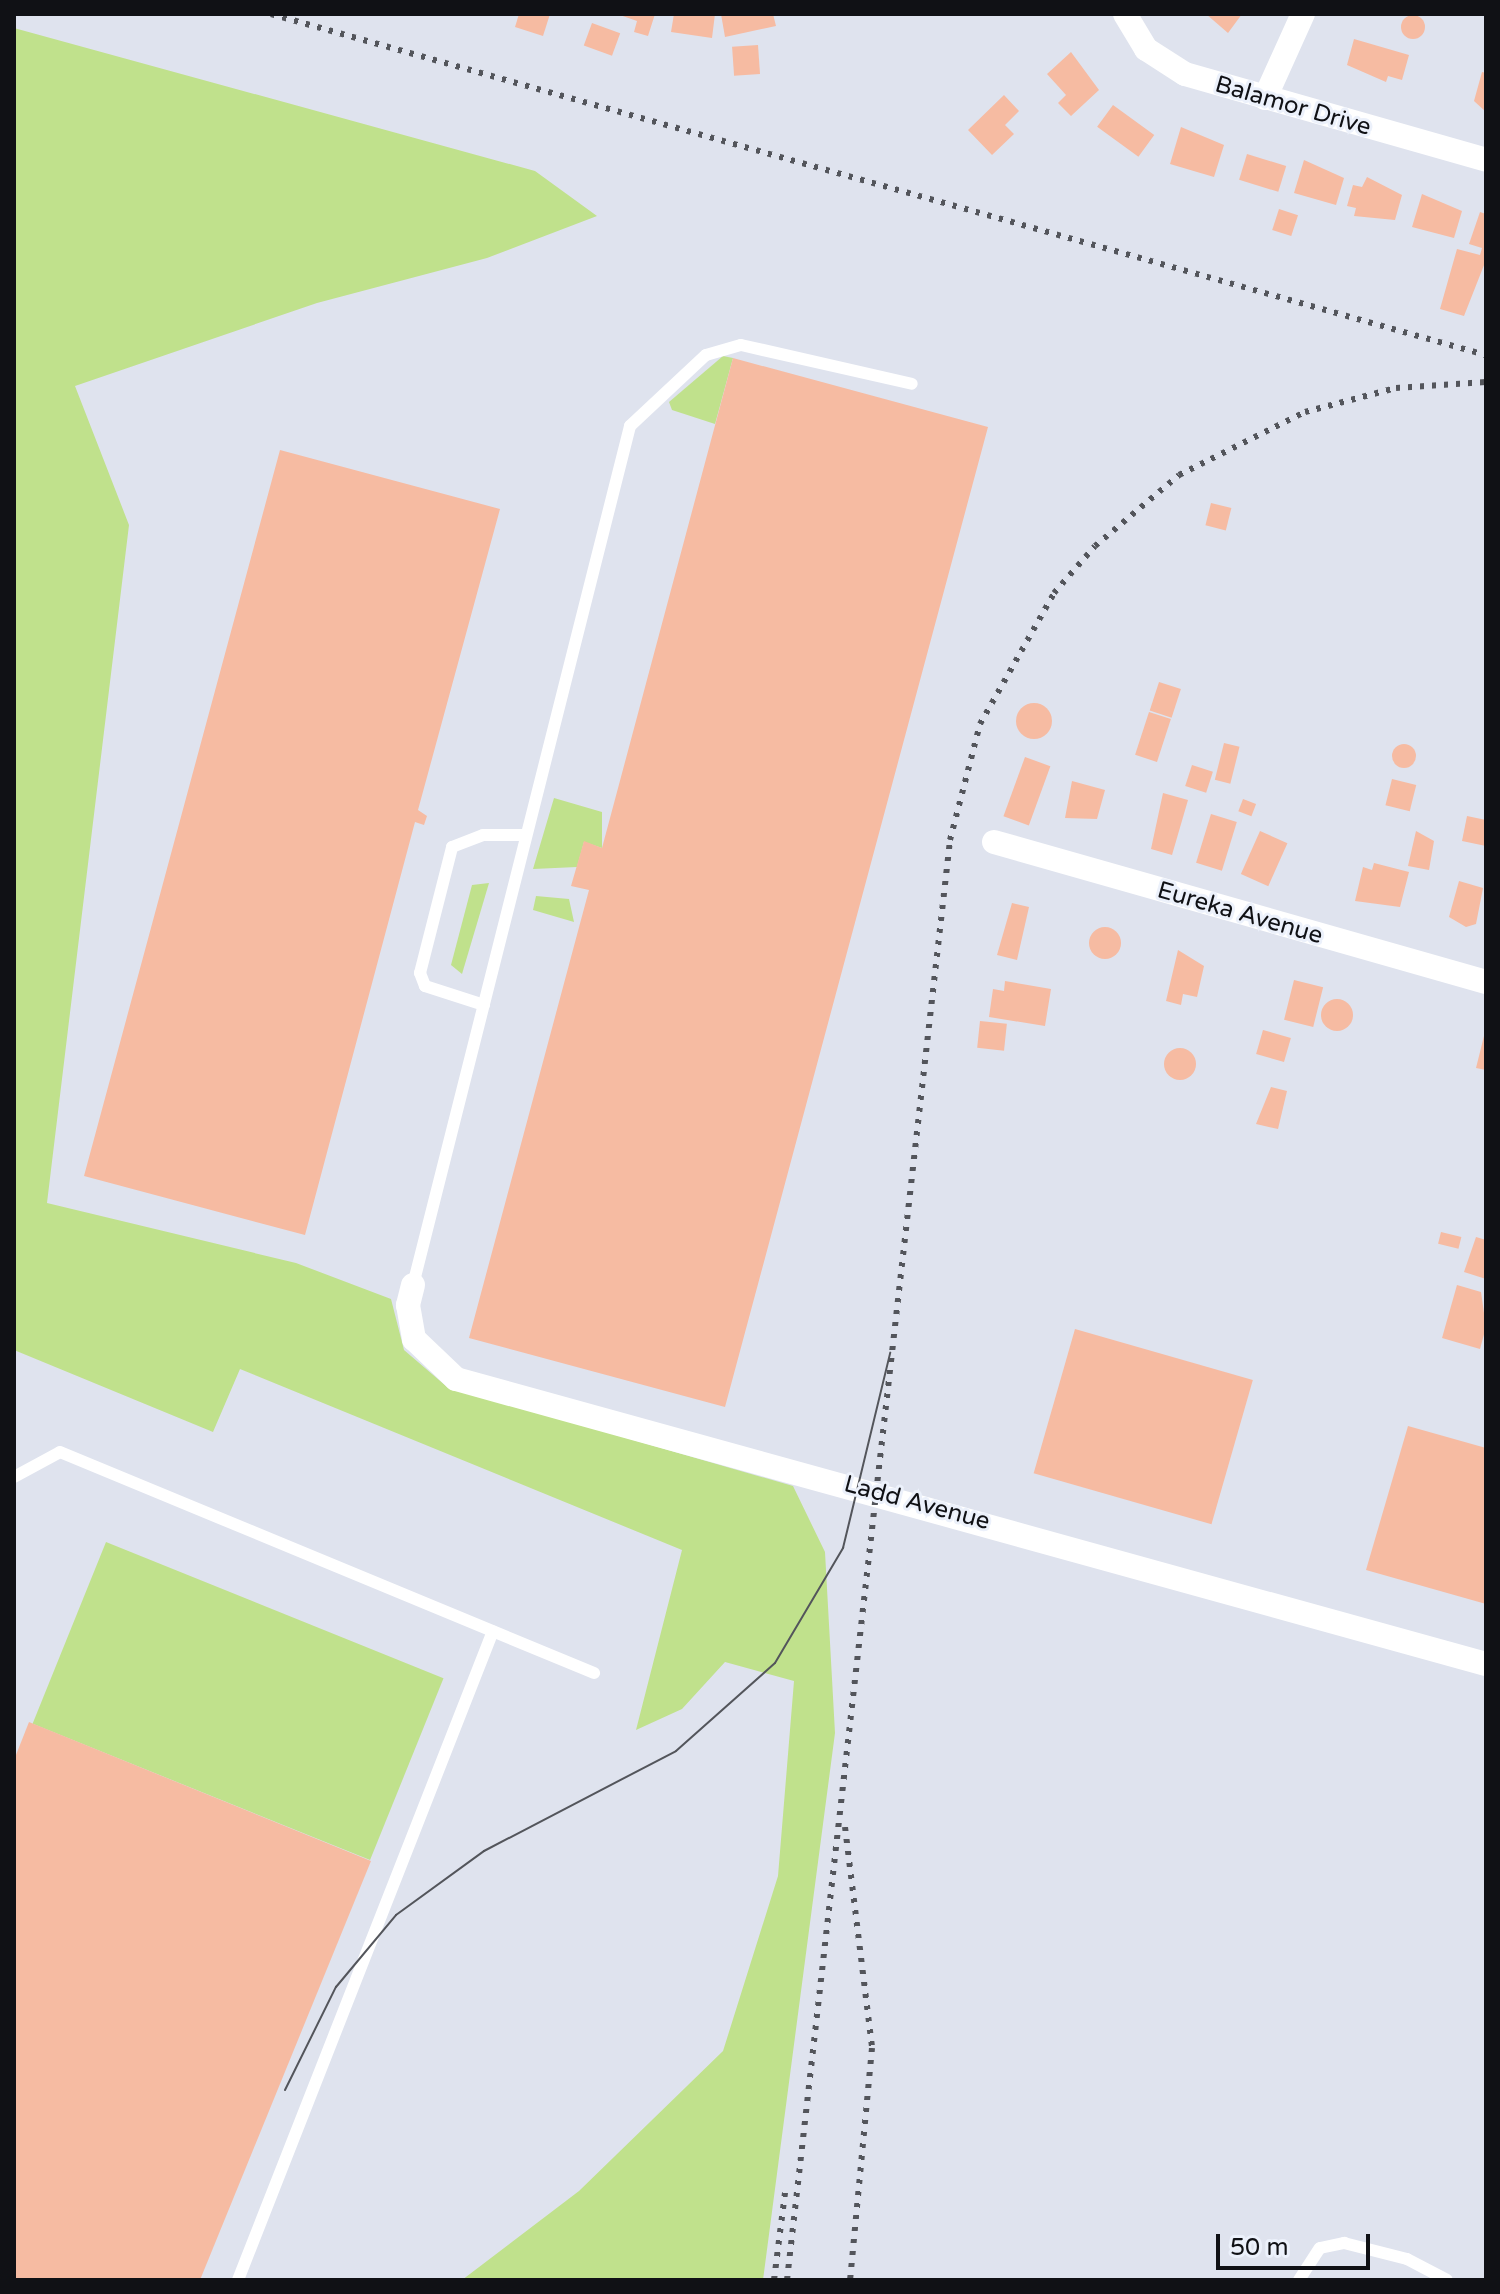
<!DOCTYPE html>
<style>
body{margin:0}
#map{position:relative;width:1500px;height:2294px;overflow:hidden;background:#dfe3ee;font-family:"Varela Round",sans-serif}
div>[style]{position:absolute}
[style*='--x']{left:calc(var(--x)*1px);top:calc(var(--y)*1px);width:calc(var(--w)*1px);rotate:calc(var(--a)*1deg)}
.green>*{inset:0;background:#c0e18c;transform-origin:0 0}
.building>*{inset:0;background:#f6bba2;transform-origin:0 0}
.round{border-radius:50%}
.service>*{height:12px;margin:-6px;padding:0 6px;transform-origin:6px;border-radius:6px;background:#fff}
.minor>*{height:24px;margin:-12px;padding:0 12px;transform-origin:12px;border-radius:12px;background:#fff}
.tram>*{height:2px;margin:-1px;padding:0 1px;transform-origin:1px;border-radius:1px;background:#53555b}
.rail>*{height:6px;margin-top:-3px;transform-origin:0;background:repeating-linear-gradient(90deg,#53555b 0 4px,transparent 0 12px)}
span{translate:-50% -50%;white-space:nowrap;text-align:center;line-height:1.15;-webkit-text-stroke:6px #ecf1fb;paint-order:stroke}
.street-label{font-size:24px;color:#101115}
.frame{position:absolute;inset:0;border:16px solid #101115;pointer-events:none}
.scale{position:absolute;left:1216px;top:2234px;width:154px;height:36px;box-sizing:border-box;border:4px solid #101115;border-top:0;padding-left:10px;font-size:24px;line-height:28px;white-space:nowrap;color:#101115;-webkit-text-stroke:6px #ecf1fb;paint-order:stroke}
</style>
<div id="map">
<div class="green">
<div style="clip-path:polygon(14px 28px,535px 171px,597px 216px,487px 258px,317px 303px,75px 386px,129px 525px,47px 1203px,296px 1263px,391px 1299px,404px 1350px,446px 1386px,793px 1486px,825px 1552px,835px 1733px,763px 2280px,462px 2280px,579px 2191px,723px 2051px,778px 1876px,794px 1681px,725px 1662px,682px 1709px,636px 1730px,682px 1550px,240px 1369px,213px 1432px,14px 1350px)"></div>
<div style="clip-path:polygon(723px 356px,733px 358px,715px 424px,672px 410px,669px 402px)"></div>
<div style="clip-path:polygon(554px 798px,602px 812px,602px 848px,584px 842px,577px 867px,533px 869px)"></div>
<div style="clip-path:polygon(489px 883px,462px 974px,451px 965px,472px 885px)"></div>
<div style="clip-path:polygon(536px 896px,569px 899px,574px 922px,533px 910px)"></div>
<div style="left:106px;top:1542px;width:364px;height:196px;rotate:22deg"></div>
</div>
<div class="building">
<div style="clip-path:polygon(519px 14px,550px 14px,543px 36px,515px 27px)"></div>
<div style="clip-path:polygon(617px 14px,655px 14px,648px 36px,634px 32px,637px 21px)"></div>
<div style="clip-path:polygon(674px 14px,715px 14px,712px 38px,671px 32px)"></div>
<div style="clip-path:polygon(721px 14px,773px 14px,776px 26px,725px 37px)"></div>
<div style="clip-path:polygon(1206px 14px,1242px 14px,1228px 33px)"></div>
<div class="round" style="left:1401px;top:15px;width:24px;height:24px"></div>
<div style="left:592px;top:23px;width:30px;height:24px;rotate:20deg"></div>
<div style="clip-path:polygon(1354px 39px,1409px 55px,1402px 80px,1388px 76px,1386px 82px,1347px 65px)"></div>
<div style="left:758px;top:45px;width:29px;height:26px;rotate:86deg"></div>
<div style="clip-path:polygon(1071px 52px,1099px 90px,1071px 116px,1058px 103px,1066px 95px,1047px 74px)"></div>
<div style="clip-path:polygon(1482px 72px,1486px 73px,1486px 112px,1474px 101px)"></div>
<div style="clip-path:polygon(1004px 95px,1019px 111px,1005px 125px,1014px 134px,992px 155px,968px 130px)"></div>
<div style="left:1113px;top:105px;width:51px;height:27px;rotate:36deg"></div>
<div style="clip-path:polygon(1181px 127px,1224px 145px,1214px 177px,1170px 164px)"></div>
<div style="left:1247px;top:154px;width:41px;height:27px;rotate:17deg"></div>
<div style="clip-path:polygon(1304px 160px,1344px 178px,1336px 205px,1294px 193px)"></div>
<div style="clip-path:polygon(1367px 177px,1402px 195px,1395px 220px,1354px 216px,1356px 208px,1347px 206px,1353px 185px,1362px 187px)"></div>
<div style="clip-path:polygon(1422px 194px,1462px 211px,1454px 238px,1412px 227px)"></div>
<div style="left:1279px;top:209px;width:20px;height:22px;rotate:18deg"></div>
<div style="clip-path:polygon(1480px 212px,1486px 214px,1486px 260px,1464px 316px,1440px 309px,1457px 249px,1480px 255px,1482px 248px,1469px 244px)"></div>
<div style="clip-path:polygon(733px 358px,988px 427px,725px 1407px,469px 1338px,589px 890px,571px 886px,584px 841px,602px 848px)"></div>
<div style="clip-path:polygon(280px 450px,500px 509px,418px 810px,427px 816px,424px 825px,415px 822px,305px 1235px,84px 1176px)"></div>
<div style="left:1211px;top:503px;width:21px;height:23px;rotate:14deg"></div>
<div style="left:1159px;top:682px;width:23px;height:30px;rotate:18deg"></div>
<div class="round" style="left:1016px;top:703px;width:36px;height:36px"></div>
<div style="left:1149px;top:712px;width:23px;height:45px;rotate:18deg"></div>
<div style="left:1224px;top:743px;width:16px;height:38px;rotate:14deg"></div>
<div class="round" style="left:1392px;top:744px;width:24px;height:24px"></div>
<div style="left:1025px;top:757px;width:27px;height:63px;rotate:20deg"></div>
<div style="left:1192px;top:765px;width:22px;height:22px;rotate:18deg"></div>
<div style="left:1392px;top:779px;width:25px;height:27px;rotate:14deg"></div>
<div style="clip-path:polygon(1072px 781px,1105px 790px,1097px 819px,1065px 818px)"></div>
<div style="clip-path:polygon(1163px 793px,1188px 800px,1172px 855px,1151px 849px)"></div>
<div style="left:1243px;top:799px;width:14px;height:13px;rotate:21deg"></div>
<div style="left:1211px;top:814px;width:27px;height:51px;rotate:17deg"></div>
<div style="clip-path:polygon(1467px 816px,1486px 820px,1486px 846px,1462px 841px)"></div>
<div style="left:1260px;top:831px;width:30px;height:47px;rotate:24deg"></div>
<div style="clip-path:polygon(1416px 831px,1434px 841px,1429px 870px,1408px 866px)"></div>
<div style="clip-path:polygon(1374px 863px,1409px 872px,1400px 907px,1355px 901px,1363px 867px,1372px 870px)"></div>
<div style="clip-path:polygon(1459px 881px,1483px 888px,1476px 924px,1466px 927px,1449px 917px)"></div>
<div style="clip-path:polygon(1012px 903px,1029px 907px,1017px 960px,997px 955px)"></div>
<div class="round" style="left:1089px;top:927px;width:32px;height:32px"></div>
<div style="clip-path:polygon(1178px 950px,1204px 966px,1197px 997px,1183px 994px,1181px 1005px,1166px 1001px)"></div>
<div style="left:1294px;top:980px;width:30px;height:41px;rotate:14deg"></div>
<div style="clip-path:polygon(1005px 981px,1051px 989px,1045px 1026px,989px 1017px,993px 989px,1004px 991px)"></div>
<div class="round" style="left:1321px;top:999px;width:32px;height:32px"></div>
<div style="left:980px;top:1021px;width:27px;height:27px;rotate:6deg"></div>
<div style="left:1263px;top:1030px;width:29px;height:25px;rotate:16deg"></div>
<div style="clip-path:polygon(1485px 1032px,1486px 1032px,1486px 1070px,1476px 1068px)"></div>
<div class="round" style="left:1164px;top:1048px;width:32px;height:32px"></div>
<div style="clip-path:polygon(1271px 1087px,1287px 1091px,1278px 1129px,1256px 1124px)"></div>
<div style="left:1441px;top:1232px;width:21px;height:12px;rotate:14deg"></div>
<div style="clip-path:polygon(1476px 1237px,1486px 1240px,1486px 1279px,1464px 1272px)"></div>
<div style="clip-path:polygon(1457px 1285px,1481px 1292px,1486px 1327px,1480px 1349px,1442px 1338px)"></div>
<div style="left:1075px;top:1329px;width:185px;height:150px;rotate:16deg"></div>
<div style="clip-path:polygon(1408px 1426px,1486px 1448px,1486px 1604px,1366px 1570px)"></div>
<div style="clip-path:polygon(29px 1722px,371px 1861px,200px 2280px,14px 2280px,14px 1760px)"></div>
</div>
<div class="service">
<div style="--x:484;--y:1005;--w:62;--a:-162.1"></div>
<div style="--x:425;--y:986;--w:14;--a:-111"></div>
<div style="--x:420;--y:973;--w:130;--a:-75.7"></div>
<div style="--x:452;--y:847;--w:33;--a:-21"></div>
<div style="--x:483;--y:835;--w:43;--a:0"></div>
<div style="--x:413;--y:1285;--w:886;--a:-75.82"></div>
<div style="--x:630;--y:426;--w:104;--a:-43.1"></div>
<div style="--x:706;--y:355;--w:36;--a:-16"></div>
<div style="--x:741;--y:345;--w:175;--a:12.8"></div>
<div style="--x:14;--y:1477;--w:52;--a:-28.5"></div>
<div style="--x:60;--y:1452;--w:578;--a:22.48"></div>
<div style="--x:238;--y:2280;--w:697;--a:-68.55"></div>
<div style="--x:1299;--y:2280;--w:38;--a:-57"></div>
<div style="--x:1320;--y:2248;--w:25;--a:-12"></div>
<div style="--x:1344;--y:2243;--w:65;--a:14.3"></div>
<div style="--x:1407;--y:2259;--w:45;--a:27.7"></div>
</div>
<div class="minor">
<div style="--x:1125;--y:14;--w:41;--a:59"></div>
<div style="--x:1146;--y:49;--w:46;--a:32.7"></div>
<div style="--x:1185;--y:74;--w:313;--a:15.9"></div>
<div style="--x:1265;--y:98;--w:92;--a:-65.7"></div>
<div style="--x:994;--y:842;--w:512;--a:15.88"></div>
<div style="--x:413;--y:1285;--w:21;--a:104"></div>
<div style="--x:408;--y:1305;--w:35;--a:80"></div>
<div style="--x:414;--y:1339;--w:58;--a:43.6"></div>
<div style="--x:456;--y:1379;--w:1069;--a:15.47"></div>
</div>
<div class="tram">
<div style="--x:285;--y:2090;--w:115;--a:-63.7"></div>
<div style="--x:336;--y:1987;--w:94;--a:-50.2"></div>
<div style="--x:396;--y:1915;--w:109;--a:-36"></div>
<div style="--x:484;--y:1851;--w:216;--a:-27.5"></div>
<div style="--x:676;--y:1751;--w:132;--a:-41.6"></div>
<div style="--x:775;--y:1663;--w:134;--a:-59.4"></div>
<div style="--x:843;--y:1548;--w:201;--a:-76.4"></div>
</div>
<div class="rail">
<div style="--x:271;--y:14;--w:1262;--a:15.68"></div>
<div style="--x:845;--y:1827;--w:223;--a:83"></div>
<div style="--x:872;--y:2048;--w:233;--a:95.4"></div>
<div style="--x:774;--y:2280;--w:88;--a:-82.8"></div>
<div style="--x:787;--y:2280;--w:1449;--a:-83.54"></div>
<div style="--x:950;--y:840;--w:120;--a:-75.5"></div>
<div style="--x:980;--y:724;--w:150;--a:-60.5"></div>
<div style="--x:1054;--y:593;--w:62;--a:-48.9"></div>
<div style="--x:1095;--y:546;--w:110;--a:-40.2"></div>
<div style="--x:1179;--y:475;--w:141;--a:-26.6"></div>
<div style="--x:1305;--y:412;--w:94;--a:-14.8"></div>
<div style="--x:1396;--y:388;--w:90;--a:-3.8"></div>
</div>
<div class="street-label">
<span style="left:1293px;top:106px;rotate:16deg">Balamor Drive</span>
<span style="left:1240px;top:913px;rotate:16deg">Eureka Avenue</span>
<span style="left:917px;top:1503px;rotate:15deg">Ladd Avenue</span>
</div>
<div class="frame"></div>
<div class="scale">50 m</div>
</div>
